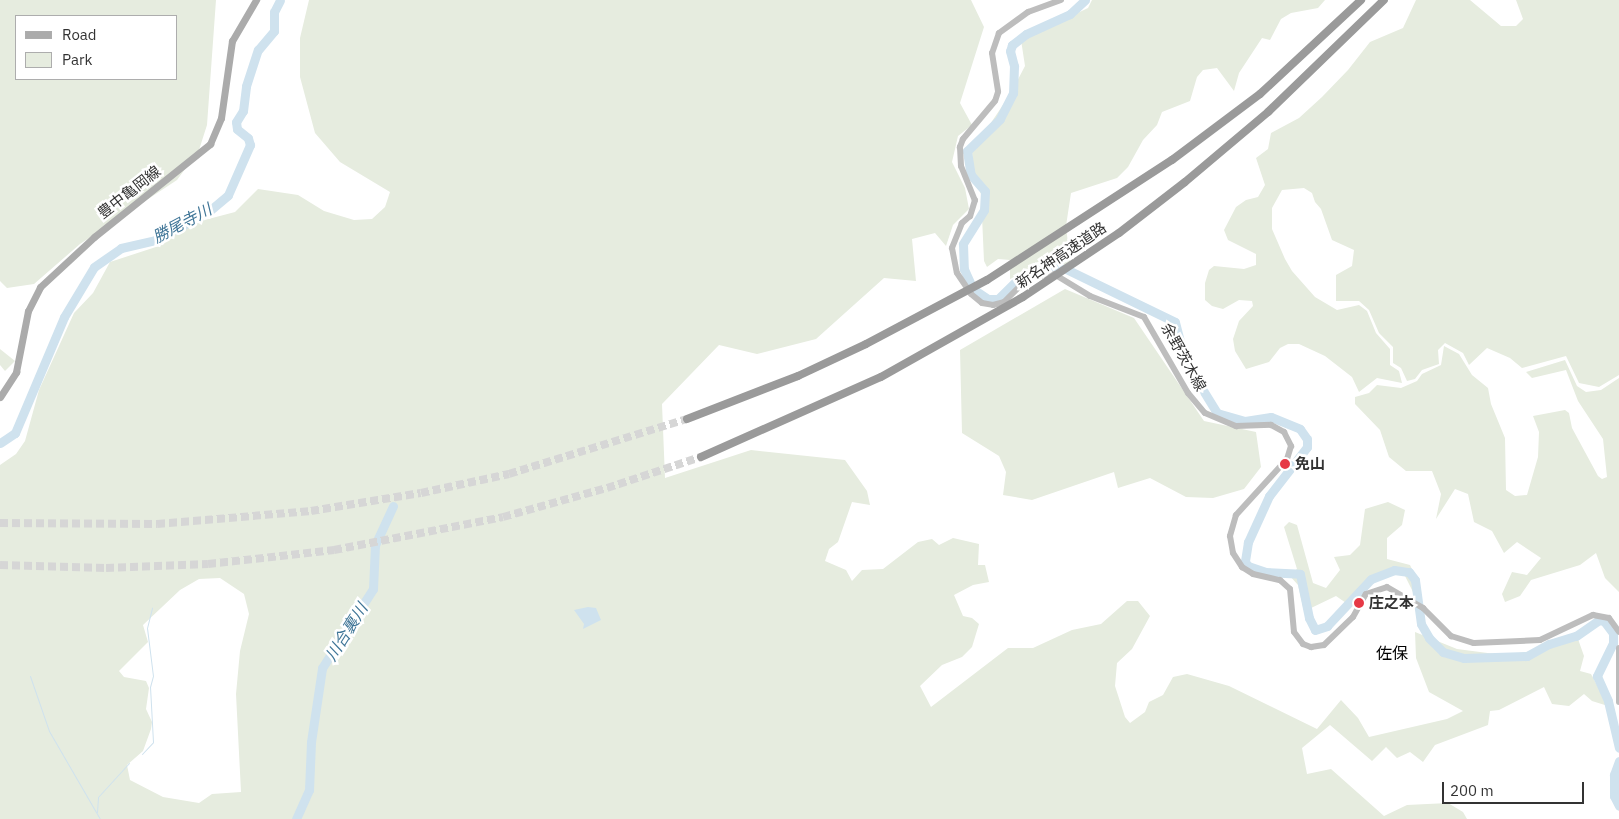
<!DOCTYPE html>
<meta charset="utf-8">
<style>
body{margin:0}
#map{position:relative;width:1619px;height:819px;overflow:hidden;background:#fff;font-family:"IBM Plex Sans","Noto Sans JP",sans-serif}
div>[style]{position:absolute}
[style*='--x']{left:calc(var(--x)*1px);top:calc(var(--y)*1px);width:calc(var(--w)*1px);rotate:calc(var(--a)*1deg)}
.green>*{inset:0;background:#e6ecdf}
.water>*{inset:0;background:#cfe2ee}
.stream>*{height:1px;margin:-0.5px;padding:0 0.5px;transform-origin:0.5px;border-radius:0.5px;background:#cfe2ee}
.river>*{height:9px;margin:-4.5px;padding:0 4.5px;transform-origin:4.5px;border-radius:4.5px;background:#cfe2ee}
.motorway-tunnel>*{height:8px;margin-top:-4px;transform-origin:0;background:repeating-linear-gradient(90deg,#d6d6d6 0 8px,transparent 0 12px)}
.secondary>*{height:6px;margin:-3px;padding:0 3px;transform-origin:3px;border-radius:3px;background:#bdbdbd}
.primary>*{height:7px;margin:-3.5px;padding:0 3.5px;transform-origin:3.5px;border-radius:3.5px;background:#ababab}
.motorway>*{height:8px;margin:-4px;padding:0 4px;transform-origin:4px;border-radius:4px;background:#9a9a9a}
.motorway-bridge>*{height:8px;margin:-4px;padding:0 4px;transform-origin:4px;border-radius:4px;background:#9a9a9a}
.dots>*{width:14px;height:14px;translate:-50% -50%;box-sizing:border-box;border:2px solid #fff;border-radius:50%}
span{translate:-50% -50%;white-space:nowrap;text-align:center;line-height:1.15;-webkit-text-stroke:5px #fff;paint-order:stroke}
.street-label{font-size:15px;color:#333}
.poi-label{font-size:15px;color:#333;font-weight:700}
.left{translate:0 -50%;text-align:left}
.water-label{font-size:16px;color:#3f7597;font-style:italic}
.neighbourhood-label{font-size:16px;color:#000}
.legend{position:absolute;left:15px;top:15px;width:162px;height:65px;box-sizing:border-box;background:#fff;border:1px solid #adadad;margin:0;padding:6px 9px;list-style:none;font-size:15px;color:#333}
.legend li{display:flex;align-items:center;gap:10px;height:25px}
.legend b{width:25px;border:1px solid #adadad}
.scale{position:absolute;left:1442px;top:782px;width:142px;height:22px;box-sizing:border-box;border:2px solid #333;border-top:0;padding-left:6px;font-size:15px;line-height:18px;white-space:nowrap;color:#333;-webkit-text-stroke:4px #fff;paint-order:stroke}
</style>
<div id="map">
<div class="green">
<div style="clip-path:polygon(evenodd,0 0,216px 0,207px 125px,199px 150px,177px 180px,80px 244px,34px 284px,7px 288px,0 281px,0 0,16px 16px,176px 16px,176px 79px,16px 79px,16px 16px)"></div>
<div style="clip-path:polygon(evenodd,309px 0,971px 0,984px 27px,960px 103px,972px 125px,958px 136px,952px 162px,965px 188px,969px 209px,953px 225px,946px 246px,935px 233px,912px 239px,916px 281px,884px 278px,816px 339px,757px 354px,719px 345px,662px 404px,665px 478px,751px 450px,845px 460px,867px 491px,870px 505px,852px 502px,838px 542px,829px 549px,825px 561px,846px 570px,852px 581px,862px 570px,883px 569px,918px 542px,932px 539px,939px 545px,953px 538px,979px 544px,978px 565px,985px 565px,989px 582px,973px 585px,954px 595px,963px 616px,972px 618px,979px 624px,972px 647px,962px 657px,942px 665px,920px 686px,931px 707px,1008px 648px,1033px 648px,1072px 630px,1101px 624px,1127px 601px,1138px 601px,1150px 616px,1132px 649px,1117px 663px,1115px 686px,1125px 717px,1130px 723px,1145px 712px,1149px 702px,1163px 695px,1173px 677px,1187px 674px,1229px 686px,1317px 729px,1341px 700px,1358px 718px,1369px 737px,1447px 719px,1463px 711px,1429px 692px,1416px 658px,1415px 632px,1457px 649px,1503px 655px,1542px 650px,1578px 639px,1584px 656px,1580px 671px,1591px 674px,1608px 706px,1592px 701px,1584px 694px,1569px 706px,1552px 704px,1544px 687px,1499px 710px,1490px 711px,1488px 725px,1435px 745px,1423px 762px,1410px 752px,1397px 758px,1386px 747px,1372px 761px,1330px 725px,1302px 748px,1307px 774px,1331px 769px,1384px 816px,1407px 805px,1448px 803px,1463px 812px,1467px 819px,0 819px,0 465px,16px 454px,25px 441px,39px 390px,74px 313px,93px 293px,110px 262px,162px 245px,175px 233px,197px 222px,235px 212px,258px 189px,298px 195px,324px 211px,354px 220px,372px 219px,385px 207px,390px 192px,340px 162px,315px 133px,300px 77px,300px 38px,309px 0,220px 578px,244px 594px,249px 614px,240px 651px,236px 694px,241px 792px,212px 794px,199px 803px,163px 797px,130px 780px,127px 765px,143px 751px,151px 729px,152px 722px,146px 709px,149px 688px,146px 681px,124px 677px,119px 671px,148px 642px,143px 625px,180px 590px,199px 579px,220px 578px)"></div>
<div style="clip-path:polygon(1092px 0,1325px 0,1318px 8px,1291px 13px,1281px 19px,1270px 40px,1262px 38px,1239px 73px,1234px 91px,1217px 68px,1203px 70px,1197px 77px,1190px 101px,1162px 112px,1157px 125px,1143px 140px,1128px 167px,1117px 178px,1071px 193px,1066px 226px,1071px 271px,1059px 264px,1046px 263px,1010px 279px,1010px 260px,998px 259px,987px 267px,984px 261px,981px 194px,973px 173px,972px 151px,1011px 93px,1025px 66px,1021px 40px,1088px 8px)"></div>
<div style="clip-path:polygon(1416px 0,1470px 0,1501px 26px,1516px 26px,1523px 19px,1516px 0,1619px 0,1619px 375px,1599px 387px,1579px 383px,1566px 356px,1522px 368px,1510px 358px,1487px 348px,1469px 365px,1463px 353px,1445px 343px,1438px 350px,1439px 364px,1422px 370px,1415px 379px,1407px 381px,1401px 368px,1393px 363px,1393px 347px,1379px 333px,1369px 310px,1359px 301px,1336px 301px,1336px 275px,1352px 266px,1354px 250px,1332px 240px,1321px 209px,1315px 202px,1312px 193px,1304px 188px,1282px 190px,1272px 208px,1272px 229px,1285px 259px,1292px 271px,1315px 297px,1337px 310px,1359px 305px,1367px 311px,1376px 333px,1390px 349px,1390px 365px,1399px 371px,1402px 383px,1377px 378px,1359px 392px,1352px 377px,1325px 356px,1299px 344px,1288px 344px,1280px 348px,1269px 362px,1246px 369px,1235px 351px,1233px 339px,1239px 321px,1253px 306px,1252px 301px,1239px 300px,1223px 309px,1212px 306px,1205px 300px,1205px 283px,1209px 270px,1214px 266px,1244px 269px,1256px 265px,1256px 254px,1228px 240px,1224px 230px,1236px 207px,1246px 200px,1258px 197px,1265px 185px,1256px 158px,1268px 149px,1271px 133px,1299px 118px,1322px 97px,1348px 70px,1370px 42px,1403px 28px)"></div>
<div style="clip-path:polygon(1065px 289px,1134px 318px,1204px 421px,1256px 432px,1261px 467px,1244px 489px,1213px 498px,1186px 497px,1150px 478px,1118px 488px,1114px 472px,1032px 500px,1003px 495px,1006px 472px,999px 456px,962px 433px,960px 350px)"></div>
<div style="clip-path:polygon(1444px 346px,1459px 354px,1472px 375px,1488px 388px,1491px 404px,1505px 438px,1506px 490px,1515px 496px,1527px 495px,1538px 457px,1539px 432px,1533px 416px,1565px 410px,1569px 413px,1572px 428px,1598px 476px,1602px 479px,1607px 477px,1603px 439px,1578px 401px,1566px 370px,1532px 378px,1526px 372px,1565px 360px,1577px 386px,1586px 392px,1601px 390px,1619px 378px,1619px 592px,1605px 578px,1596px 553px,1580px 565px,1531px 580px,1520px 596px,1505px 602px,1502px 594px,1512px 572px,1527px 575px,1541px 558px,1517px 542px,1504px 553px,1492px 531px,1474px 522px,1468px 494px,1455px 489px,1436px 519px,1441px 494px,1432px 471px,1406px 471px,1389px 457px,1380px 430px,1355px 404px,1355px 397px,1369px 393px,1377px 385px,1401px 388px,1417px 381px,1422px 374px,1441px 365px)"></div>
<div style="clip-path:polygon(0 349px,15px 361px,5px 371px,0 365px)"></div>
<div style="clip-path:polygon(1388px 502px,1405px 510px,1402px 525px,1387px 538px,1387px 559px,1410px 565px,1420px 586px,1413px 592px,1405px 576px,1389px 569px,1365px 586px,1349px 605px,1336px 596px,1309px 609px,1303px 607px,1298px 585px,1289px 575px,1297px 569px,1284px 527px,1289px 522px,1297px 525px,1313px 583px,1326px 588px,1340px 570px,1334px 557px,1350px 555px,1360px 545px,1365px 509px)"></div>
</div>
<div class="water">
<div style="clip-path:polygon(588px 607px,596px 608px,601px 620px,583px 629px,584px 624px,574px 610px)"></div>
</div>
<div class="stream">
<div style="--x:30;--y:676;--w:58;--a:70.9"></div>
<div style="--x:49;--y:731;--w:102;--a:59.9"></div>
<div style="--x:142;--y:754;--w:16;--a:-47"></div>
<div style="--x:153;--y:742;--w:55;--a:-93.1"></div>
<div style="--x:150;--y:687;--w:11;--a:-75"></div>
<div style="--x:153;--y:676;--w:48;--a:-97.1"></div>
<div style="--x:147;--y:628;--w:21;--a:-76"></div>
<div style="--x:97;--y:812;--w:15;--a:-86"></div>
<div style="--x:98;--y:797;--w:46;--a:-47.6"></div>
</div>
<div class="river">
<div style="--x:1085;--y:0;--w:21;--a:137"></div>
<div style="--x:1070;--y:14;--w:48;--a:155.6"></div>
<div style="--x:1026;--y:34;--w:18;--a:142"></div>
<div style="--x:1012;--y:45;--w:6;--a:108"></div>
<div style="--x:1010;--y:51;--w:16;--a:75"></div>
<div style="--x:1014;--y:66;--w:27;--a:92"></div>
<div style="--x:1013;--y:93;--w:29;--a:117"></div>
<div style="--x:1000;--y:119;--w:46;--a:135.9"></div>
<div style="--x:967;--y:151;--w:24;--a:81"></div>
<div style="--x:971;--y:175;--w:21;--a:49"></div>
<div style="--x:985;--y:191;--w:19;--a:93"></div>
<div style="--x:984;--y:210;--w:40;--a:122"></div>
<div style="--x:963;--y:244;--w:25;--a:88"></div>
<div style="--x:964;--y:269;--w:22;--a:66"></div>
<div style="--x:973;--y:289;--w:18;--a:34"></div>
<div style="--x:988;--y:299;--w:10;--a:0"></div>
<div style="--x:998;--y:299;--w:25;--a:-45"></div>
<div style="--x:1016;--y:281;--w:20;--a:-30"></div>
<div style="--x:1033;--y:271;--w:12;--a:-20"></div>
<div style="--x:1044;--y:267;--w:22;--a:5"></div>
<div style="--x:1066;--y:269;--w:121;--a:25.9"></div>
<div style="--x:1175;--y:322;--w:40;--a:75.6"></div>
<div style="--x:1185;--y:361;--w:61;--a:58.4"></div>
<div style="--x:1217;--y:413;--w:29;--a:16"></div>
<div style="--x:1245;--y:421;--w:26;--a:-9"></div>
<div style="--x:1271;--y:417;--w:31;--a:22"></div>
<div style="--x:1300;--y:429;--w:12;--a:55"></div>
<div style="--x:1307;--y:439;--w:8;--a:90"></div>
<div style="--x:1307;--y:447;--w:62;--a:127.8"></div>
<div style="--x:1269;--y:496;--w:51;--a:114.5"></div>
<div style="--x:1248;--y:542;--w:20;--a:99"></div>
<div style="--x:1245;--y:562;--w:5;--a:53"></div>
<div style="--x:1248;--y:566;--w:18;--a:19"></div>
<div style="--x:1265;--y:572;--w:35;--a:3"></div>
<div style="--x:1300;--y:574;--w:45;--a:78.4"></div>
<div style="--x:1309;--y:618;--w:13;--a:63"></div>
<div style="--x:1315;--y:630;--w:13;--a:-18"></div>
<div style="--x:1327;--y:626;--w:64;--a:-46.9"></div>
<div style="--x:1371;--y:579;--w:25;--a:-21"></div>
<div style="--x:1394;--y:570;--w:15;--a:8"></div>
<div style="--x:1409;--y:572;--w:10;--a:53"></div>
<div style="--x:1415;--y:580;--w:44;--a:82.2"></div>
<div style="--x:1421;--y:624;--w:16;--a:60"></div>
<div style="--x:1429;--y:638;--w:20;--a:45"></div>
<div style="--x:1443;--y:652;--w:22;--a:16"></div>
<div style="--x:1464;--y:658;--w:63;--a:-1.8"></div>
<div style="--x:1527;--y:656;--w:25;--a:-29"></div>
<div style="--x:1549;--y:644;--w:28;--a:-17"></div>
<div style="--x:1576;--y:636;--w:28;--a:-35"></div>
<div style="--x:1599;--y:620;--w:5;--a:11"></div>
<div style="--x:1604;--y:621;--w:15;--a:53"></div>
<div style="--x:1613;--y:633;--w:10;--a:90"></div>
<div style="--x:1613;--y:643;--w:37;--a:116"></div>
<div style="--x:1597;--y:676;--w:27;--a:66"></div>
<div style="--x:1608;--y:701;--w:48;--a:76.8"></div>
<div style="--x:0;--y:443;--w:18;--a:-34"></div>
<div style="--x:15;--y:433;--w:126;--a:-67.1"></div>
<div style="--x:64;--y:317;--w:58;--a:-59"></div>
<div style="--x:94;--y:267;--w:33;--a:-35"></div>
<div style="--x:121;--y:248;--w:35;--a:-13"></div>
<div style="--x:155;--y:240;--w:60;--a:-27.8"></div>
<div style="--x:208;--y:212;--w:26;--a:-40"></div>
<div style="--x:228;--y:195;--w:55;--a:-66.3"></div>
<div style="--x:250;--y:145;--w:7;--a:-106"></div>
<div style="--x:248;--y:138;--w:14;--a:-141"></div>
<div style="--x:237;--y:129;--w:7;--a:-98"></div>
<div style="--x:236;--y:122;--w:13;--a:-58"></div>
<div style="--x:243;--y:111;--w:25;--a:-83"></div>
<div style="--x:246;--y:86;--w:38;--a:-72"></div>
<div style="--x:258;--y:50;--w:25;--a:-50"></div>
<div style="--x:274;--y:31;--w:19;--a:-90"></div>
<div style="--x:274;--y:12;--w:13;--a:-63"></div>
<div style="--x:1619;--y:761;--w:15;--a:110"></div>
<div style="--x:1614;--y:775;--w:21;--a:90"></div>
<div style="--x:1614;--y:796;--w:11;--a:63"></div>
<div style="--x:296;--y:819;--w:32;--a:-66"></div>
<div style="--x:309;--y:790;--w:48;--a:-87.6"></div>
<div style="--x:311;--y:742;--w:75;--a:-81.5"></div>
<div style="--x:322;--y:668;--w:94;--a:-57.2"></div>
<div style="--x:373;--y:589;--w:44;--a:-87.4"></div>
<div style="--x:375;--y:545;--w:43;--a:-65.2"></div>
</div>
<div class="motorway-tunnel">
<div style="--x:0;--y:523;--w:157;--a:0.4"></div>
<div style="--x:157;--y:524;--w:155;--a:-4.8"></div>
<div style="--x:311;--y:511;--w:111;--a:-9.3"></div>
<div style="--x:421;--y:493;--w:90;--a:-12.2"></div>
<div style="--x:509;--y:474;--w:186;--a:-17.2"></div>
<div style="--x:0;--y:565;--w:106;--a:1.6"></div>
<div style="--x:106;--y:568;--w:102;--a:-2.2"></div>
<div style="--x:208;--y:564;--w:127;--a:-6.3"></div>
<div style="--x:334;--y:550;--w:172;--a:-11"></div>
<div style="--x:503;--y:517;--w:108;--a:-15.6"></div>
<div style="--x:607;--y:488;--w:99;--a:-18.3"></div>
</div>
<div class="secondary">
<div style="--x:1061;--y:0;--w:35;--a:160"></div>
<div style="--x:1028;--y:12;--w:36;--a:144"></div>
<div style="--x:999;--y:33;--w:21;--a:109"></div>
<div style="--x:992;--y:53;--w:39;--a:81"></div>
<div style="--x:998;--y:92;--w:9;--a:108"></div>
<div style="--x:995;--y:101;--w:50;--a:130.1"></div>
<div style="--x:963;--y:139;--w:9;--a:111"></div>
<div style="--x:960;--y:147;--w:19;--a:87"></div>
<div style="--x:961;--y:166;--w:37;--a:68"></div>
<div style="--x:975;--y:200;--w:17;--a:107"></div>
<div style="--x:970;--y:216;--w:11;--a:139"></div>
<div style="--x:962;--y:223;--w:27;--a:112"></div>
<div style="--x:952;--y:248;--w:25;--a:79"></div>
<div style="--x:957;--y:273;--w:25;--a:56"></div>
<div style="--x:971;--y:294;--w:14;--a:39"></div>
<div style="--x:982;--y:303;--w:11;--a:10"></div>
<div style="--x:993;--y:305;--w:11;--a:-15"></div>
<div style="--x:1004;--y:302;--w:35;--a:-45"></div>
<div style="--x:1029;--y:277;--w:25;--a:-7"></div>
<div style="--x:1054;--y:274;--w:42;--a:31.4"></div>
<div style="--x:1090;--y:296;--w:58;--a:21.3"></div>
<div style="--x:1144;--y:317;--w:88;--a:59.9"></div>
<div style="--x:1188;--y:393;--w:26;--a:50"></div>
<div style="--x:1205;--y:413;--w:34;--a:23"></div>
<div style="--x:1236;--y:426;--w:35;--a:-2"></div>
<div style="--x:1271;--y:425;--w:15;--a:28"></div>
<div style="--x:1284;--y:432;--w:16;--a:63"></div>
<div style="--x:1291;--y:446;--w:14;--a:107"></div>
<div style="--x:1287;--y:459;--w:76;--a:132.3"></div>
<div style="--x:1236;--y:515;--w:22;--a:106"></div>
<div style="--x:1230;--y:536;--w:17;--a:80"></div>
<div style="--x:1233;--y:553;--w:17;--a:57"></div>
<div style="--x:1242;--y:567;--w:13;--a:32"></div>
<div style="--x:1253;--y:574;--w:28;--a:13"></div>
<div style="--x:1280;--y:580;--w:13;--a:42"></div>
<div style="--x:1290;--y:589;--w:43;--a:84.7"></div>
<div style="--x:1294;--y:632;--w:15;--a:53"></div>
<div style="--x:1303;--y:644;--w:9;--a:21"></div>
<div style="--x:1311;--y:647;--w:13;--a:-9"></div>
<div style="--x:1324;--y:645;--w:40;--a:-44"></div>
<div style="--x:1353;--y:617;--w:26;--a:-61"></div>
<div style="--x:1366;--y:594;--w:22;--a:-18"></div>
<div style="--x:1387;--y:587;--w:42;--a:30.3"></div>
<div style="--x:1423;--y:608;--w:40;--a:45"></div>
<div style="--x:1451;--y:636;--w:24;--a:17"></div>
<div style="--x:1474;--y:643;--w:66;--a:-2.6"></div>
<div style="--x:1540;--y:640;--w:59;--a:-25.3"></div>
<div style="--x:1593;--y:615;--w:16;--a:11"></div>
<div style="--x:1609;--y:618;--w:17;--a:54"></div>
<div style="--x:1619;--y:648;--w:54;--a:90"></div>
</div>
<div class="primary">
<div style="--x:0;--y:397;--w:30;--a:-57"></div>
<div style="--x:16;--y:372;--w:62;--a:-78.9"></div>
<div style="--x:28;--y:311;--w:27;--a:-63"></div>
<div style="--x:40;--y:287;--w:74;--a:-42.8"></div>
<div style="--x:94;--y:237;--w:149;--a:-38.7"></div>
<div style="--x:210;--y:144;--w:28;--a:-67"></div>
<div style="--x:221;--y:118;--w:78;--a:-81.9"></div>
<div style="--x:232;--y:41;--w:48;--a:-59.7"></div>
</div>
<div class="motorway">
<div style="--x:1172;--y:160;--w:110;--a:-36.9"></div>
<div style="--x:1260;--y:94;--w:138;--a:-42.9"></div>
<div style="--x:1185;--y:182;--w:109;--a:-40.1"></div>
<div style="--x:1268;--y:112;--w:161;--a:-44"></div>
<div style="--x:687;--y:419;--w:119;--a:-21.2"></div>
<div style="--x:798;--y:376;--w:75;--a:-25.2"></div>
<div style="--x:701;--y:457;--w:197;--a:-24"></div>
</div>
<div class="motorway-bridge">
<div style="--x:866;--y:344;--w:137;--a:-27.9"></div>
<div style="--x:987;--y:280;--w:221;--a:-33"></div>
<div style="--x:881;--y:377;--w:163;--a:-29.4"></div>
<div style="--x:1023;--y:297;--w:115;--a:-33.7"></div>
<div style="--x:1119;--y:233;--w:83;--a:-37.7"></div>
</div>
<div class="dots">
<div style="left:1285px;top:464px;background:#e63946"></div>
<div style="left:1359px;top:603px;background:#e63946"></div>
</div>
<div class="street-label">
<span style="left:129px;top:192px;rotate:-38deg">豊中亀岡線</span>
<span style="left:1061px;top:255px;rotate:-34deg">新名神高速道路</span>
<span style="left:1184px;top:357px;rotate:61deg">余野茨木線</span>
</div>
<div class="poi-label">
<span class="left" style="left:1295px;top:464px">免山</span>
<span class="left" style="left:1369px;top:603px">庄之本</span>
</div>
<div class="water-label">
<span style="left:182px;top:223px;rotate:-28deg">勝尾寺川</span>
<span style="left:346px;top:632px;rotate:-58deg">川合裏川</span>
</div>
<div class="neighbourhood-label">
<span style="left:1392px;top:653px">佐保</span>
</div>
<ul class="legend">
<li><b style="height:6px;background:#ababab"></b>Road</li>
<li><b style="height:14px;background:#e6ecdf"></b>Park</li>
</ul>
<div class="scale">200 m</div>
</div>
